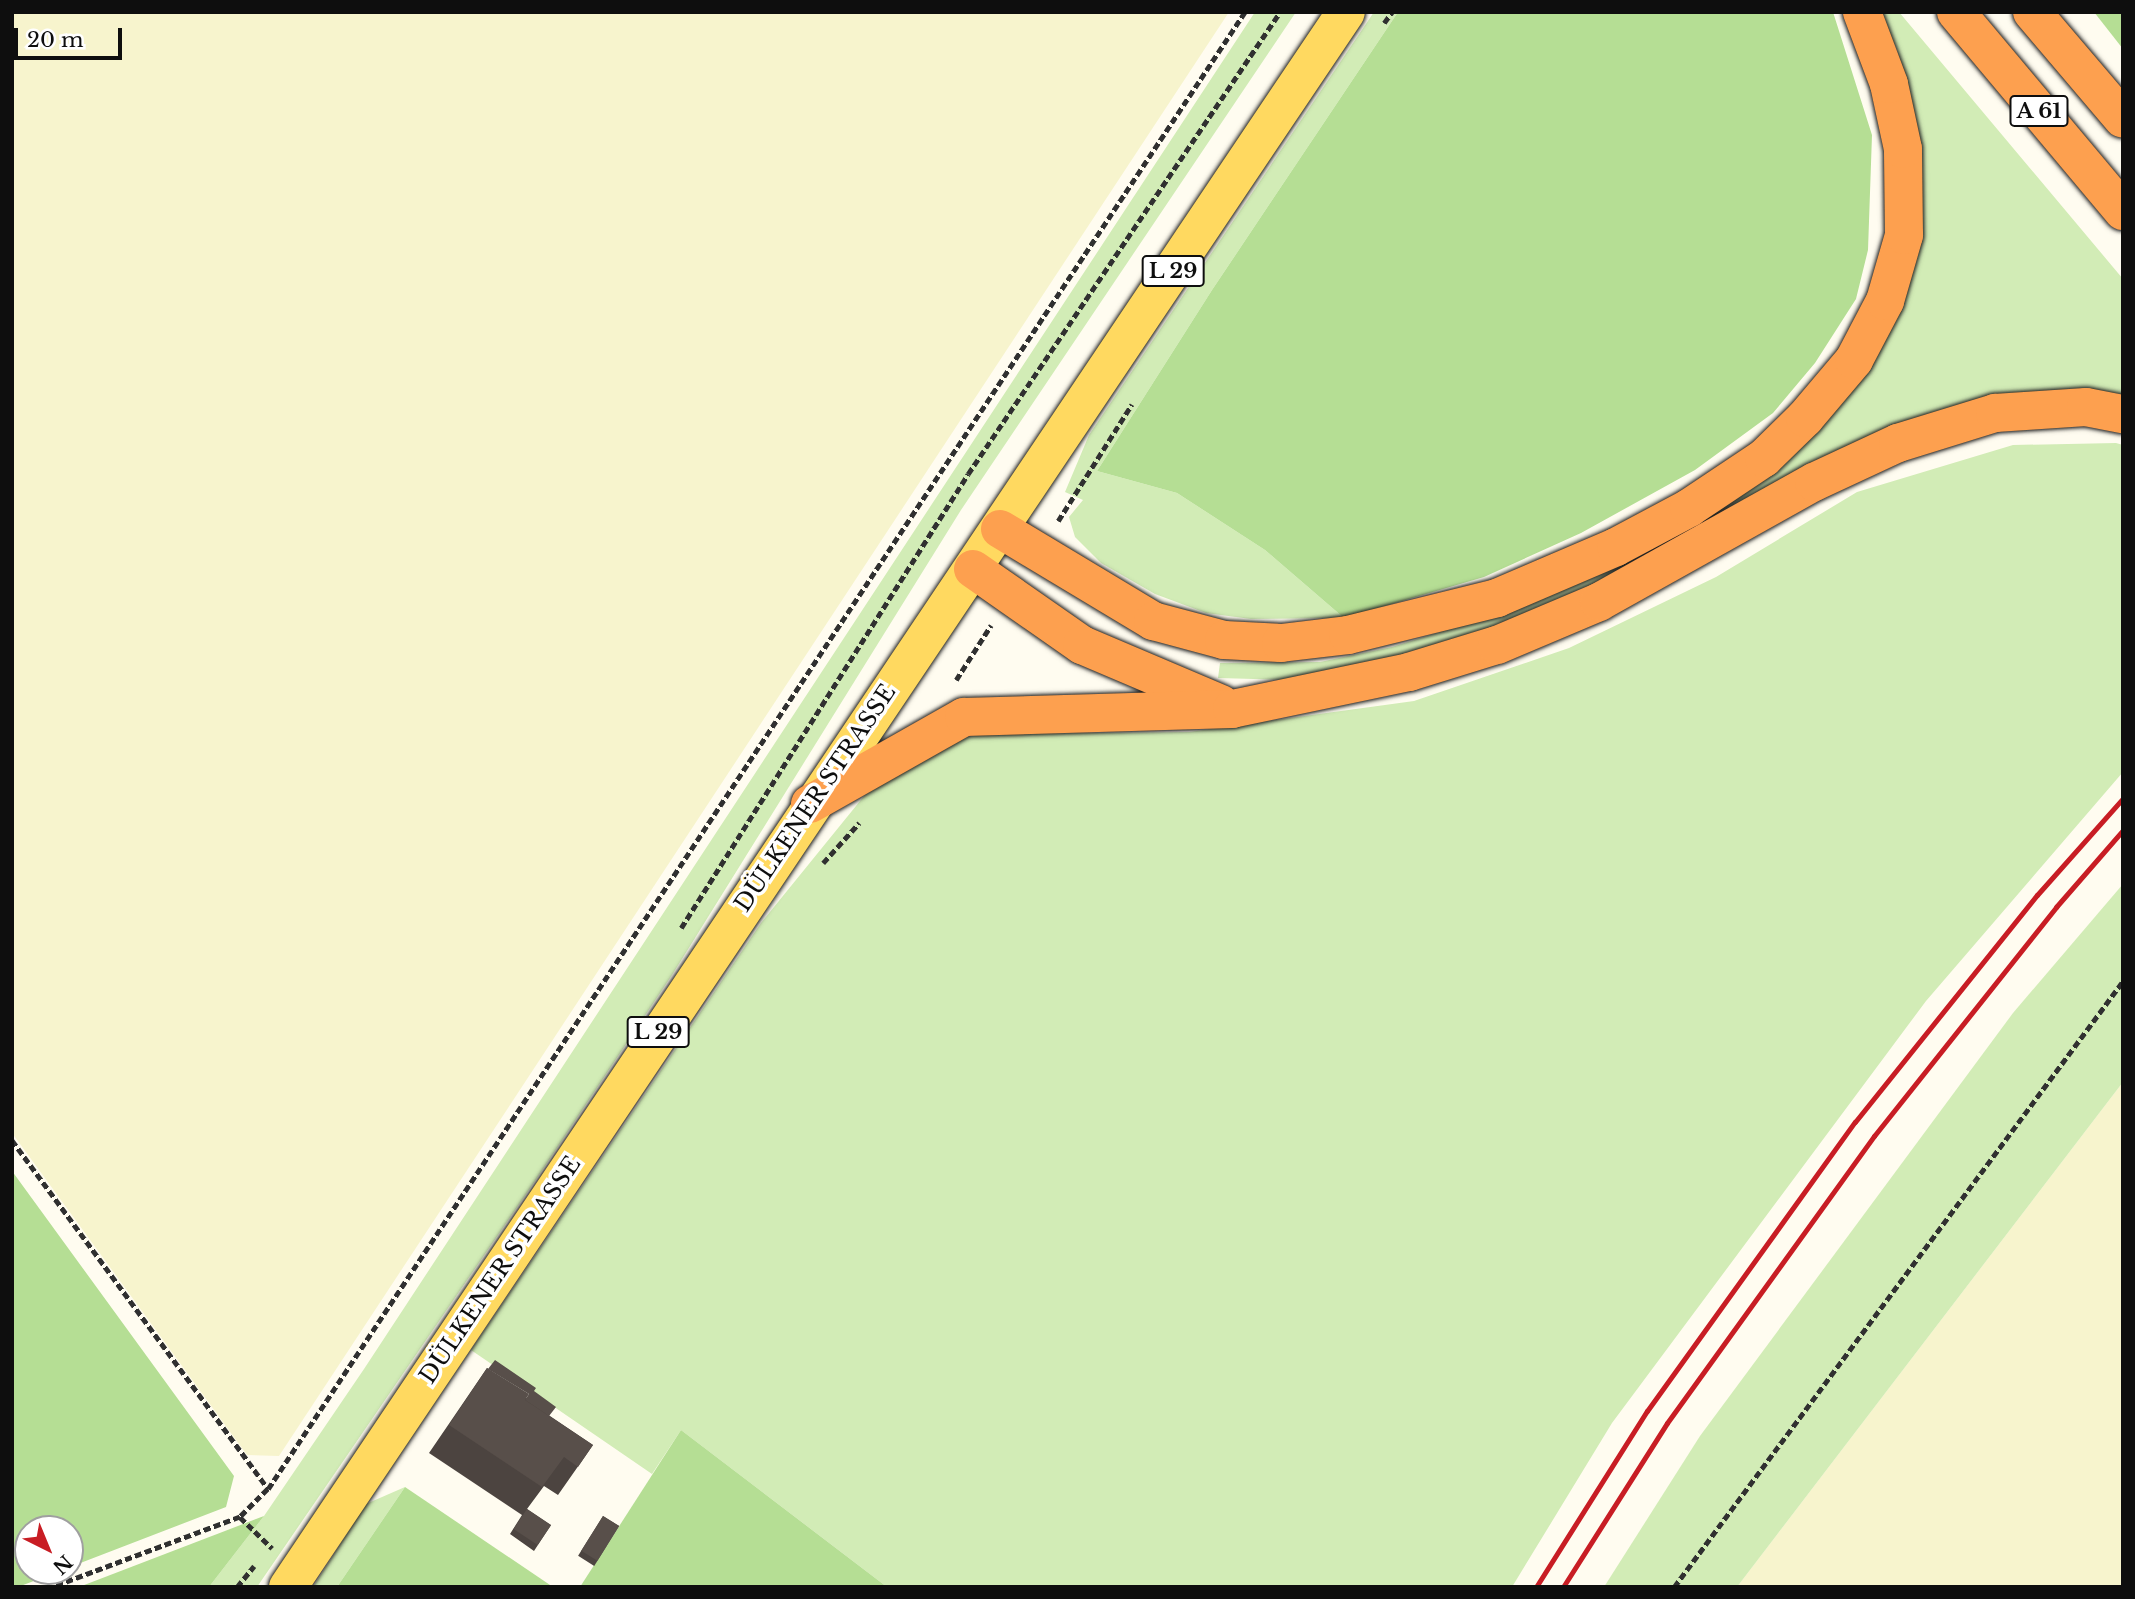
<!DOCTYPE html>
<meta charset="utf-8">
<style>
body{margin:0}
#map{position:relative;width:2135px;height:1599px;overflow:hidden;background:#fffcf0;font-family:"Libre Baskerville",serif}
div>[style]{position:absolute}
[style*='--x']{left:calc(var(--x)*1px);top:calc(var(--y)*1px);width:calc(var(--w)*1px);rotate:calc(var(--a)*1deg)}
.farmland>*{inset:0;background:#f7f4cd}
.green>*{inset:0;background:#d2ecb6}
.forest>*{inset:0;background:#b5de94}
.path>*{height:4.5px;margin-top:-2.25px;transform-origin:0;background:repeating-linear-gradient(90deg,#303030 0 7px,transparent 0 10.5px)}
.roads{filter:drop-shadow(0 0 2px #1f1f1f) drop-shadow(0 0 2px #1f1f1f)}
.major>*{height:38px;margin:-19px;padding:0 19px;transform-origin:19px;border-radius:19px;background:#ffd960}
.highway>*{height:38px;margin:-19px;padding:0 19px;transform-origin:19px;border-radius:19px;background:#fda04f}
.rail>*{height:5px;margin:-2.5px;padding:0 2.5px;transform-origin:2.5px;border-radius:2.5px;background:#c81d24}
.wall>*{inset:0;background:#4c4440;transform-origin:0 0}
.building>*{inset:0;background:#584f4a;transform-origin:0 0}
span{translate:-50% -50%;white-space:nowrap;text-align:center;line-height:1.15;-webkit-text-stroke:7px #fff;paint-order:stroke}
.shield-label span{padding:2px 5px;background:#fff;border:2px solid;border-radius:5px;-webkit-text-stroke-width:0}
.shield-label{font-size:21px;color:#0e0e0e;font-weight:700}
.street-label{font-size:23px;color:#0e0e0e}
.frame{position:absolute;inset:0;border:14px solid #0e0e0e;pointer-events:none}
.north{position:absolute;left:14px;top:1515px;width:70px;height:70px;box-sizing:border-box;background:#fff;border:2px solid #9f9f9f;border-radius:50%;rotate:137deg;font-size:19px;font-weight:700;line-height:28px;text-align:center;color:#0e0e0e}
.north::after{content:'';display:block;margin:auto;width:24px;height:32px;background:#c81d24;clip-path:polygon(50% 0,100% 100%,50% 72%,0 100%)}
.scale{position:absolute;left:14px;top:28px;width:108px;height:32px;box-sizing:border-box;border:4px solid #0e0e0e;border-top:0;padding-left:9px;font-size:21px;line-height:24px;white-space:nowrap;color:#0e0e0e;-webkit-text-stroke:5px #fff;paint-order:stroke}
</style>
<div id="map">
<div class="farmland">
<div style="clip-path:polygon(12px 12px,1229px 12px,279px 1456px,247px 1455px,12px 1133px)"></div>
<div style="clip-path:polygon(2123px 1082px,2123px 1587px,1737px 1587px)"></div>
</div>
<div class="green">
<div style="clip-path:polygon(1255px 12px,1296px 12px,961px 510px,672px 975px,535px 1181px,257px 1587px,209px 1587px,264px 1516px,364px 1369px)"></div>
<div style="clip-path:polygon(1374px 12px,1398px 12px,1212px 290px,1097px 471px,1177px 493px,1265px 550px,1344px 618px,1251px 619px,1206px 613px,1155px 594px,1101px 563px,1075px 537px,1069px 517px,1083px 500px,1065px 492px,1089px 435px)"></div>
<div style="clip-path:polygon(1879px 12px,1899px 12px,2123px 279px,2123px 401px,2031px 396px,1580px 597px,1402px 659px,1292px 680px,1218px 678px,1220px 663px,1320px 662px,1392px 647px,1491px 616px,1588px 574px,1870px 355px,1911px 106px,1897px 49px)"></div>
<div style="clip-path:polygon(2116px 443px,2123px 445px,2123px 772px,1926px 1001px,1612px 1423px,1512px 1587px,887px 1587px,681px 1430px,652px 1474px,471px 1350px,761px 923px,873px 785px,935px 742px,986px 734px,1189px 732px,1414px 701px,1569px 648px,1716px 577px,1857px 492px,2013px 445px)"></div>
<div style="clip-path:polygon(2123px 884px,2123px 1082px,1737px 1587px,1604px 1587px,1700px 1436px,2013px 1013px)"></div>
<div style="clip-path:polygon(405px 1487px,337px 1587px,313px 1587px,366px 1504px)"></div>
</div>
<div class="forest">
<div style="clip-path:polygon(1398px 12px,1833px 12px,1872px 135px,1868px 250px,1856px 299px,1815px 363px,1773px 413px,1695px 470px,1581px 533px,1484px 577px,1344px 618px,1265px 550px,1177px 493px,1097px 471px,1212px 290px)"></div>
<div style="clip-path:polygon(2094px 12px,2123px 12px,2123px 49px)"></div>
<div style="clip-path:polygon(12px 1171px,234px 1476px,226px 1507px,70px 1567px,70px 1529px,28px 1529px,28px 1571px,60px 1571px,18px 1587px,12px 1587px)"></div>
<div style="clip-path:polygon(681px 1430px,887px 1587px,580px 1587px)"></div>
<div style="clip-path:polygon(405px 1487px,553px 1587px,337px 1587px)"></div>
<div style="clip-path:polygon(264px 1516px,209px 1587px,79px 1587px)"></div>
</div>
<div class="path">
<div style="--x:1384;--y:23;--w:14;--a:-54"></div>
<div style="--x:1058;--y:521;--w:138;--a:-57.7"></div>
<div style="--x:956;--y:680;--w:65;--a:-57.5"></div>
<div style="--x:823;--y:863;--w:54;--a:-48"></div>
<div style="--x:681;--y:928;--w:537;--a:-57.7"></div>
<div style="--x:968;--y:474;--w:557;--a:-55.97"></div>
<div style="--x:12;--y:1140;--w:433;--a:53.7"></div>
<div style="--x:268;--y:1489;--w:40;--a:135"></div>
<div style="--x:240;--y:1517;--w:200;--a:159.5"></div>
<div style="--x:268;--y:1489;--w:1771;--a:-56.52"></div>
<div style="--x:240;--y:1517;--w:45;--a:44.1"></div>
<div style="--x:237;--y:1587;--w:27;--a:-51"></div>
<div style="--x:1674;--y:1587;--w:754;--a:-53.46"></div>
</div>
<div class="roads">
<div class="major">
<div style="--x:288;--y:1587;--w:1897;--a:-56.11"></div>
</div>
<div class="highway">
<div style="--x:1956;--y:12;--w:260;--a:50"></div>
<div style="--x:2032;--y:12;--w:140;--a:49.6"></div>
<div style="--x:1000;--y:529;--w:179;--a:31"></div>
<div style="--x:1153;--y:621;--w:73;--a:15"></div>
<div style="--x:1224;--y:640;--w:57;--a:3"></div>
<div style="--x:1281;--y:643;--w:67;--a:-6.8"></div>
<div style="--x:1348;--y:635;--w:154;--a:-13.9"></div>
<div style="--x:1497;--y:598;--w:129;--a:-23.2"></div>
<div style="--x:1616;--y:547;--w:83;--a:-28.1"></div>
<div style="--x:1689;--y:508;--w:90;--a:-33.7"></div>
<div style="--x:1764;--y:458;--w:57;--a:-44.3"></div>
<div style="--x:1805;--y:418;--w:76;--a:-49.8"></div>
<div style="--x:1854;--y:360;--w:67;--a:-62.3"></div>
<div style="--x:1885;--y:301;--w:69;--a:-73.9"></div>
<div style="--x:1904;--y:235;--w:86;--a:-90.7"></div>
<div style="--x:1903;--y:149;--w:66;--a:-102.2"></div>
<div style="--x:1889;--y:84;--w:77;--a:-110.6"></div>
<div style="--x:973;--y:569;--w:133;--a:34.9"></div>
<div style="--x:1082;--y:645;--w:151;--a:23"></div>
<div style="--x:810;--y:804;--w:177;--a:-29.5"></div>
<div style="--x:964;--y:717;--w:268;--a:-1.7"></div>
<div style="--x:1232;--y:709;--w:181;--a:-11.8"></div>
<div style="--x:1409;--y:672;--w:92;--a:-17.1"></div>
<div style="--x:1497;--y:645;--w:111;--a:-22.9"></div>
<div style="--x:1599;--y:602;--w:246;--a:-29.2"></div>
<div style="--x:1814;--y:482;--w:93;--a:-24.9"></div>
<div style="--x:1898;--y:443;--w:102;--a:-17.2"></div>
<div style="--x:1995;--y:413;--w:91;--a:-3.8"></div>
<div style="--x:2086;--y:407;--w:38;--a:11"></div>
</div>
</div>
<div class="rail">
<div style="--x:1536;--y:1587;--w:208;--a:-57.8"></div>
<div style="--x:1647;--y:1411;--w:356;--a:-54.3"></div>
<div style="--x:1855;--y:1122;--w:291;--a:-51.3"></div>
<div style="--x:2037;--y:895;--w:130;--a:-48.4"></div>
<div style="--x:1563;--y:1587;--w:194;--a:-57.6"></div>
<div style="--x:1667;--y:1423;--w:354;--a:-54.2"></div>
<div style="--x:1874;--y:1136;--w:293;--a:-51.5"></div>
<div style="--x:2056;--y:907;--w:102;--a:-49"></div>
</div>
<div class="wall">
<div style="clip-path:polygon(487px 1368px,550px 1416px,593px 1445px,558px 1495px,544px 1486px,527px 1509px,551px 1525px,534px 1551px,510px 1534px,522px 1515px,429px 1453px)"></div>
<div style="left:603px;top:1516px;width:19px;height:47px;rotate:32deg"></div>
</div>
<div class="building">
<div style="clip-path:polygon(495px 1360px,536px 1388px,534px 1391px,556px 1407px,549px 1416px,525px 1400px,529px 1394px,488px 1369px)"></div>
<div style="clip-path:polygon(487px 1368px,529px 1394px,525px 1400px,593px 1445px,578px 1467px,564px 1457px,542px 1487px,449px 1425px)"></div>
<div style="left:527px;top:1509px;width:29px;height:24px;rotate:34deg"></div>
<div style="left:603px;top:1516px;width:19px;height:41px;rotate:32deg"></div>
</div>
<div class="shield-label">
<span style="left:2039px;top:111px">A 61</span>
<span style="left:1173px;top:271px">L 29</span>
<span style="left:658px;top:1032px">L 29</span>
</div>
<div class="street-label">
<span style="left:815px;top:798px;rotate:-56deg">DÜLKENER STRASSE</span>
<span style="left:500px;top:1270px;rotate:-56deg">DÜLKENER STRASSE</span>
</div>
<div class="frame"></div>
<div class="north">N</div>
<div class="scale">20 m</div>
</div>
